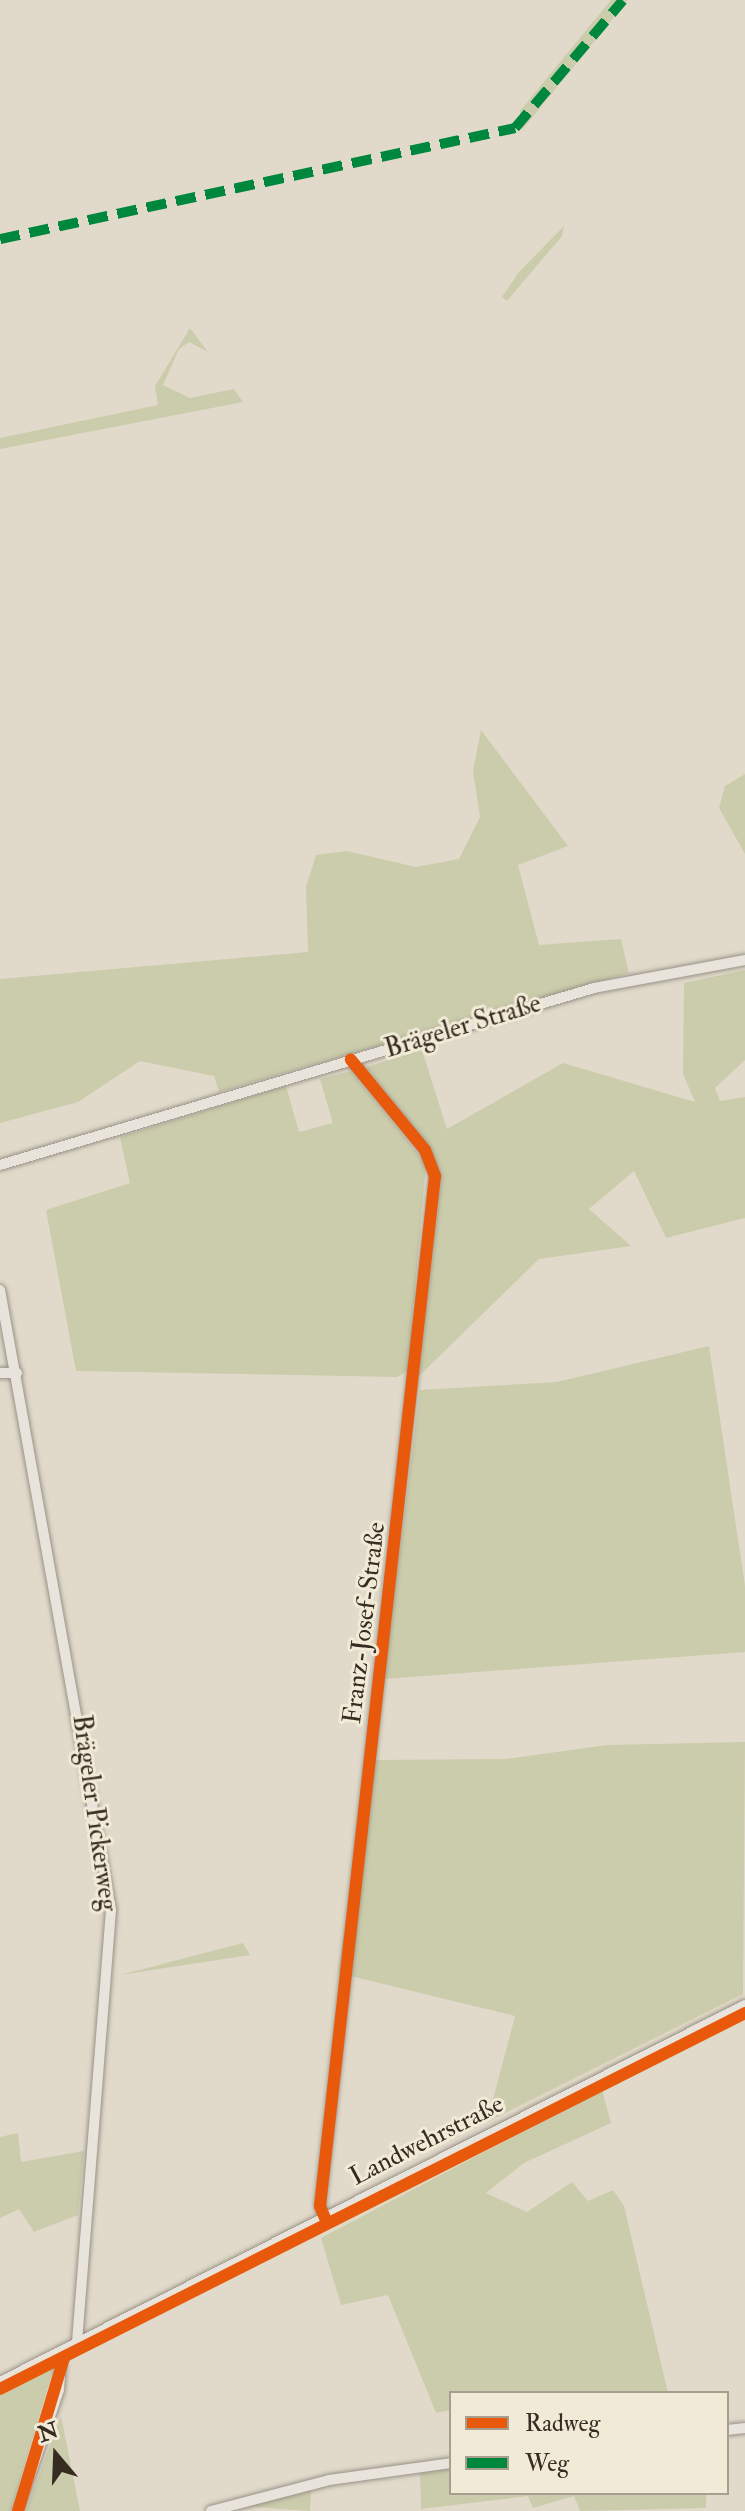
<!DOCTYPE html>
<meta charset="utf-8">
<style>
body{margin:0}
#map{position:relative;width:745px;height:2511px;overflow:hidden;background:#e1daca;font-family:"IM FELL Double Pica",serif}
div>[style]{position:absolute}
[style*='--x']{left:calc(var(--x)*1px);top:calc(var(--y)*1px);width:calc(var(--w)*1px);rotate:calc(var(--a)*1deg)}
.green>*{inset:0;background:#cbccab}
.roads{filter:drop-shadow(0 0 2px #989288) drop-shadow(0 0 2px #989288)}
.minor>*{height:10px;margin:-5px;padding:0 5px;transform-origin:5px;border-radius:5px;background:#e8e4dc}
.quiet>*{height:10px;margin-top:-5px;transform-origin:0;background:repeating-linear-gradient(90deg,#00873e 0 20px,transparent 0 30px)}
.cycleway>*{height:12px;margin:-6px;padding:0 6px;transform-origin:6px;border-radius:6px;background:#e8590c}
span{translate:-50% -50%;white-space:nowrap;text-align:center;line-height:1.15;-webkit-text-stroke:6px #f1ead7;paint-order:stroke}
.street-label{font-size:26px;color:#372c22}
.legend{position:absolute;left:449px;top:2391px;width:280px;height:104px;box-sizing:border-box;background:#f1ead7;border:2px solid #a79e8f;margin:0;padding:10px 14px;list-style:none;font-size:24px;color:#372c22}
.legend li{display:flex;align-items:center;gap:16px;height:40px}
.legend b{width:40px;border:2px solid #a79e8f}
.north{position:absolute;left:16px;top:2415px;width:80px;height:80px;-webkit-text-stroke:6px #f1ead7;paint-order:stroke;rotate:341deg;font-size:22px;font-weight:700;line-height:32px;text-align:center;color:#372c22}
.north::after{content:'';display:block;margin:auto;width:28px;height:36px;background:#372c22;clip-path:polygon(50% 0,100% 100%,50% 72%,0 100%)}
</style>
<div id="map">
<div class="green">
<div style="clip-path:polygon(611px 0,628px 0,522px 130px,520px 111px)"></div>
<div style="clip-path:polygon(564px 226px,562px 236px,507px 301px,502px 297px,519px 272px)"></div>
<div style="clip-path:polygon(190px 328px,208px 352px,189px 342px,179px 349px,163px 385px,190px 398px,234px 389px,243px 402px,0 449px,0 438px,158px 405px,155px 386px)"></div>
<div style="clip-path:polygon(481px 730px,568px 846px,518px 865px,539px 945px,621px 939px,629px 973px,219px 1092px,214px 1076px,140px 1061px,78px 1102px,0 1123px,0 979px,308px 952px,306px 887px,316px 855px,347px 851px,416px 867px,459px 859px,480px 817px,473px 771px)"></div>
<div style="clip-path:polygon(745px 774px,745px 854px,719px 808px,725px 786px)"></div>
<div style="clip-path:polygon(745px 970px,745px 1060px,715px 1088px,720px 1101px,745px 1097px,745px 1218px,666px 1238px,634px 1171px,589px 1209px,631px 1246px,539px 1259px,419px 1376px,441px 1182px,425px 1141px,366px 1067px,422px 1050px,447px 1129px,563px 1063px,695px 1102px,683px 1074px,684px 983px)"></div>
<div style="clip-path:polygon(351px 1071px,426px 1163px,408px 1371px,397px 1377px,76px 1371px,46px 1210px,130px 1183px,120px 1137px,286px 1086px,299px 1132px,333px 1123px,320px 1079px)"></div>
<div style="clip-path:polygon(709px 1346px,745px 1586px,745px 1652px,384px 1679px,420px 1390px,557px 1382px)"></div>
<div style="clip-path:polygon(745px 1742px,743px 1994px,487px 2122px,515px 2016px,338px 1973px,369px 1760px,507px 1759px,607px 1745px)"></div>
<div style="clip-path:polygon(243px 1943px,250px 1955px,120px 1975px)"></div>
<div style="clip-path:polygon(602px 2090px,611px 2123px,524px 2163px,486px 2193px,527px 2212px,572px 2182px,588px 2201px,613px 2190px,624px 2206px,668px 2393px,451px 2393px,451px 2410px,436px 2413px,388px 2295px,341px 2305px,321px 2238px)"></div>
<div style="clip-path:polygon(18px 2133px,21px 2162px,84px 2151px,78px 2215px,34px 2232px,19px 2209px,0 2218px,0 2137px)"></div>
<div style="clip-path:polygon(54px 2367px,11px 2511px,0 2511px,0 2394px)"></div>
<div style="clip-path:polygon(61px 2416px,80px 2511px,26px 2511px)"></div>
<div style="clip-path:polygon(451px 2468px,451px 2493px,706px 2493px,706px 2508px,580px 2511px,574px 2496px,533px 2508px,528px 2496px,421px 2509px,420px 2472px)"></div>
<div style="clip-path:polygon(311px 2489px,310px 2511px,242px 2506px)"></div>
</div>
<div class="roads">
<div class="minor">
<div style="--x:0;--y:1165;--w:620;--a:-16.59"></div>
<div style="--x:594;--y:988;--w:154;--a:-10.5"></div>
<div style="--x:0;--y:1290;--w:630;--a:79.85"></div>
<div style="--x:111;--y:1910;--w:434;--a:94.5"></div>
<div style="--x:0;--y:1373;--w:17;--a:0"></div>
<div style="--x:325;--y:2218;--w:13;--a:-113"></div>
<div style="--x:320;--y:2206;--w:1036;--a:-83.63"></div>
<div style="--x:435;--y:1176;--w:28;--a:-111"></div>
<div style="--x:425;--y:1150;--w:117;--a:-129.4"></div>
<div style="--x:0;--y:2382;--w:835;--a:-26.84"></div>
<div style="--x:727;--y:2430;--w:18;--a:-6"></div>
<div style="--x:18;--y:2511;--w:128;--a:-71.3"></div>
<div style="--x:59;--y:2390;--w:39;--a:-86"></div>
<div style="--x:211;--y:2511;--w:122;--a:-14.7"></div>
<div style="--x:329;--y:2480;--w:123;--a:-7.9"></div>
</div>
</div>
<div class="quiet">
<div style="--x:0;--y:239;--w:527;--a:-12.16"></div>
<div style="--x:515;--y:128;--w:167;--a:-49.8"></div>
</div>
<div class="cycleway">
<div style="--x:325;--y:2218;--w:13;--a:-113"></div>
<div style="--x:320;--y:2206;--w:1036;--a:-83.63"></div>
<div style="--x:435;--y:1176;--w:28;--a:-111"></div>
<div style="--x:425;--y:1150;--w:117;--a:-129.4"></div>
<div style="--x:0;--y:2389;--w:835;--a:-26.78"></div>
<div style="--x:18;--y:2511;--w:160;--a:-73.3"></div>
</div>
<div class="street-label">
<span style="left:463px;top:1027px;rotate:-17deg">Brägeler Straße</span>
<span style="left:365px;top:1623px;rotate:-83deg">Franz-Josef-Straße</span>
<span style="left:94px;top:1813px;rotate:82deg">Brägeler Pickerweg</span>
<span style="left:427px;top:2141px;rotate:-27deg">Landwehrstraße</span>
</div>
<ul class="legend">
<li><b style="height:10px;background:#e8590c"></b>Radweg</li>
<li><b style="height:10px;background:#00873e"></b>Weg</li>
</ul>
<div class="north">N</div>
</div>
